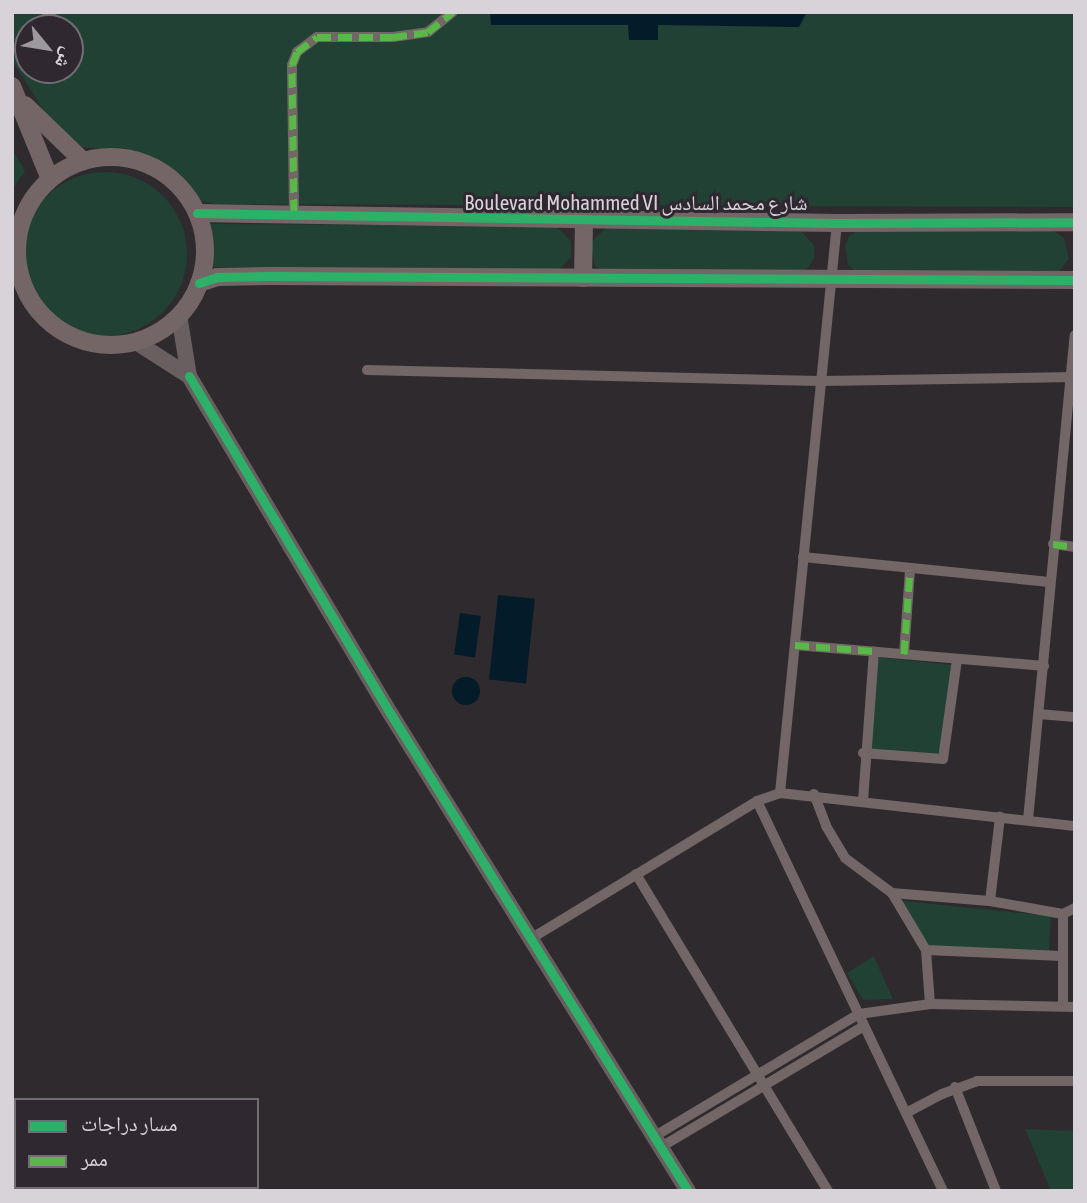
<!DOCTYPE html>
<meta charset="utf-8">
<style>
body{margin:0}
#map{position:relative;width:1087px;height:1203px;overflow:hidden;background:#2e2a2e;font-family:"Asap Condensed","Noto Naskh Arabic",sans-serif}
div>[style]{position:absolute}
[style*='--x']{left:calc(var(--x)*1px);top:calc(var(--y)*1px);width:calc(var(--w)*1px);rotate:calc(var(--a)*1deg)}
.green>*{inset:0;background:#214134;transform-origin:0 0}
.round{border-radius:50%}
.water>*{inset:0;background:#041b29;transform-origin:0 0}
.minor>*{height:10px;margin:-5px;padding:0 5px;transform-origin:5px;border-radius:5px;background:#726666}
.secondary>*{height:16px;margin:-8px;padding:0 8px;transform-origin:8px;border-radius:8px;background:#6a5f60}
.primary>*{height:18px;margin:-9px;padding:0 9px;transform-origin:9px;border-radius:9px;background:#746667}
.primary>.ring{margin:-9px;padding:0;box-sizing:content-box;background:none;border:18px solid #746667;border-radius:50%}
.quiet>*{height:7px;margin-top:-3.5px;transform-origin:0;background:repeating-linear-gradient(90deg,#58b947 0 14px,transparent 0 21px)}
.cycleway>*{height:9px;margin:-4.5px;padding:0 4.5px;transform-origin:4.5px;border-radius:4.5px;background:#2db169}
span{translate:-50% -50%;white-space:nowrap;text-align:center;line-height:1.15;-webkit-text-stroke:6px #2f2830;paint-order:stroke}
.street-label{font-size:21px;color:#d7d3d8}
.frame{position:absolute;inset:0;border:14px solid #d7d3d8;pointer-events:none}
.legend{position:absolute;left:14px;top:1098px;width:245px;height:91px;box-sizing:border-box;background:#2f2830;border:2px solid #726c73;margin:0;padding:9px 12px;list-style:none;font-size:21px;color:#d7d3d8}
.legend li{display:flex;align-items:center;gap:14px;height:35px}
.legend b{width:35px;border:2px solid #726c73}
.north{position:absolute;left:14px;top:14px;width:70px;height:70px;box-sizing:border-box;background:#2f2830;border:2px solid #726c73;border-radius:50%;rotate:120deg;font-size:19px;font-weight:700;line-height:28px;text-align:center;color:#d7d3d8}
.north::after{content:'';display:block;margin:auto;width:24px;height:32px;background:#9c989c;clip-path:polygon(50% 0,100% 100%,50% 72%,0 100%)}
</style>
<div id="map">
<div class="green">
<div style="clip-path:polygon(evenodd,12px 12px,1075px 12px,1075px 207px,215px 204px,201px 201px,180px 178px,151px 158px,130px 151px,76px 147px,60px 137px,12px 60px,12px 12px,28px 28px,70px 28px,70px 70px,28px 70px,28px 28px)"></div>
<div style="clip-path:polygon(12px 149px,25px 171px,12px 190px)"></div>
<div class="round" style="left:23px;top:172px;width:164px;height:164px"></div>
<div style="clip-path:polygon(208px 224px,556px 226px,571px 241px,571px 257px,557px 272px,210px 267px)"></div>
<div style="clip-path:polygon(607px 227px,798px 228px,814px 245px,814px 258px,808px 268px,797px 273px,605px 273px,594px 265px,591px 242px)"></div>
<div style="clip-path:polygon(862px 229px,1052px 230px,1064px 238px,1069px 259px,1055px 275px,858px 273px,848px 265px,845px 246px,849px 236px)"></div>
<div style="left:876px;top:657px;width:78px;height:95px;rotate:6deg"></div>
<div style="clip-path:polygon(894px 900px,1051px 916px,1049px 951px,923px 950px)"></div>
<div style="clip-path:polygon(874px 956px,874px 957px,893px 999px,863px 1000px,847px 973px)"></div>
<div style="clip-path:polygon(1025px 1129px,1075px 1131px,1075px 1191px,1051px 1191px)"></div>
</div>
<div class="water">
<div style="clip-path:polygon(490px 12px,807px 12px,799px 27px,658px 25px,658px 40px,629px 40px,628px 25px,491px 25px)"></div>
<div style="left:498px;top:595px;width:37px;height:85px;rotate:6deg"></div>
<div style="left:460px;top:613px;width:21px;height:42px;rotate:8deg"></div>
<div class="round" style="left:452px;top:677px;width:28px;height:28px"></div>
</div>
<div class="minor">
<div style="--x:46;--y:12;--w:24;--a:42"></div>
<div style="--x:294;--y:213;--w:148;--a:-90.8"></div>
<div style="--x:292;--y:65;--w:14;--a:-69"></div>
<div style="--x:297;--y:52;--w:25;--a:-37"></div>
<div style="--x:317;--y:37;--w:76;--a:0"></div>
<div style="--x:393;--y:37;--w:35;--a:-8"></div>
<div style="--x:428;--y:32;--w:32;--a:-39"></div>
<div style="--x:367;--y:370;--w:454;--a:1.4"></div>
<div style="--x:821;--y:381;--w:254;--a:-0.9"></div>
<div style="--x:1053;--y:544;--w:22;--a:8"></div>
<div style="--x:803;--y:557;--w:247;--a:5.8"></div>
<div style="--x:795;--y:645;--w:250;--a:4.8"></div>
<div style="--x:904;--y:654;--w:84;--a:-85.9"></div>
<div style="--x:1039;--y:714;--w:36;--a:5"></div>
<div style="--x:863;--y:753;--w:80;--a:4.3"></div>
<div style="--x:943;--y:759;--w:101;--a:-82"></div>
<div style="--x:780;--y:793;--w:573;--a:-84.29"></div>
<div style="--x:814;--y:794;--w:34;--a:69"></div>
<div style="--x:826;--y:826;--w:37;--a:59"></div>
<div style="--x:845;--y:858;--w:59;--a:36.7"></div>
<div style="--x:892;--y:893;--w:66;--a:59.2"></div>
<div style="--x:926;--y:950;--w:54;--a:85.8"></div>
<div style="--x:757;--y:801;--w:432;--a:64.5"></div>
<div style="--x:863;--y:801;--w:150;--a:-85.8"></div>
<div style="--x:1028;--y:820;--w:487;--a:-84.5"></div>
<div style="--x:636;--y:874;--w:371;--a:58.8"></div>
<div style="--x:892;--y:893;--w:98;--a:4.7"></div>
<div style="--x:990;--y:901;--w:74;--a:10.1"></div>
<div style="--x:1063;--y:914;--w:13;--a:-27"></div>
<div style="--x:990;--y:901;--w:85;--a:-83.2"></div>
<div style="--x:532;--y:938;--w:263;--a:-31.3"></div>
<div style="--x:757;--y:801;--w:24;--a:-19"></div>
<div style="--x:780;--y:793;--w:297;--a:6.4"></div>
<div style="--x:926;--y:950;--w:136;--a:2.5"></div>
<div style="--x:1063;--y:1006;--w:92;--a:-90"></div>
<div style="--x:955;--y:1087;--w:112;--a:68.5"></div>
<div style="--x:906;--y:1113;--w:41;--a:-27.8"></div>
<div style="--x:942;--y:1094;--w:37;--a:-20"></div>
<div style="--x:977;--y:1081;--w:98;--a:0"></div>
<div style="--x:655;--y:1136;--w:238;--a:-30.9"></div>
<div style="--x:859;--y:1014;--w:72;--a:-8"></div>
<div style="--x:930;--y:1004;--w:145;--a:1.2"></div>
<div style="--x:661;--y:1147;--w:236;--a:-30.8"></div>
</div>
<div class="secondary">
<div style="--x:179;--y:315;--w:62;--a:80.7"></div>
<div style="--x:189;--y:376;--w:392;--a:59.2"></div>
<div style="--x:390;--y:713;--w:563;--a:58.06"></div>
<div style="--x:136;--y:342;--w:63;--a:32.7"></div>
</div>
<div class="primary">
<div style="--x:12;--y:86;--w:100;--a:67.8"></div>
<div style="--x:25;--y:105;--w:81;--a:44"></div>
<div class="ring" style="left:17px;top:157px;width:170px;height:170px"></div>
<div style="--x:197;--y:213;--w:640;--a:0.9"></div>
<div style="--x:837;--y:223;--w:238;--a:-0.2"></div>
<div style="--x:583;--y:278;--w:58;--a:-89"></div>
<div style="--x:199;--y:283;--w:19;--a:-18"></div>
<div style="--x:217;--y:277;--w:53;--a:-1.1"></div>
<div style="--x:270;--y:276;--w:805;--a:0.28"></div>
</div>
<div class="quiet">
<div style="--x:46;--y:12;--w:24;--a:42"></div>
<div style="--x:294;--y:213;--w:148;--a:-90.8"></div>
<div style="--x:292;--y:65;--w:14;--a:-69"></div>
<div style="--x:297;--y:52;--w:25;--a:-37"></div>
<div style="--x:317;--y:37;--w:76;--a:0"></div>
<div style="--x:393;--y:37;--w:35;--a:-8"></div>
<div style="--x:428;--y:32;--w:32;--a:-39"></div>
<div style="--x:1053;--y:544;--w:22;--a:8"></div>
<div style="--x:795;--y:645;--w:79;--a:4.3"></div>
<div style="--x:904;--y:654;--w:84;--a:-85.9"></div>
</div>
<div class="cycleway">
<div style="--x:197;--y:213;--w:640;--a:0.9"></div>
<div style="--x:837;--y:223;--w:238;--a:-0.2"></div>
<div style="--x:199;--y:283;--w:19;--a:-18"></div>
<div style="--x:217;--y:277;--w:53;--a:-1.1"></div>
<div style="--x:270;--y:276;--w:805;--a:0.28"></div>
<div style="--x:189;--y:376;--w:392;--a:59.2"></div>
<div style="--x:390;--y:713;--w:563;--a:58.06"></div>
</div>
<div class="street-label">
<span style="left:636px;top:202px">Boulevard Mohammed VI شارع محمد السادس</span>
</div>
<div class="frame"></div>
<ul class="legend">
<li><b style="height:9px;background:#2db169"></b>مسار دراجات</li>
<li><b style="height:9px;background:#58b947"></b>ممر</li>
</ul>
<div class="north">ش</div>
</div>
